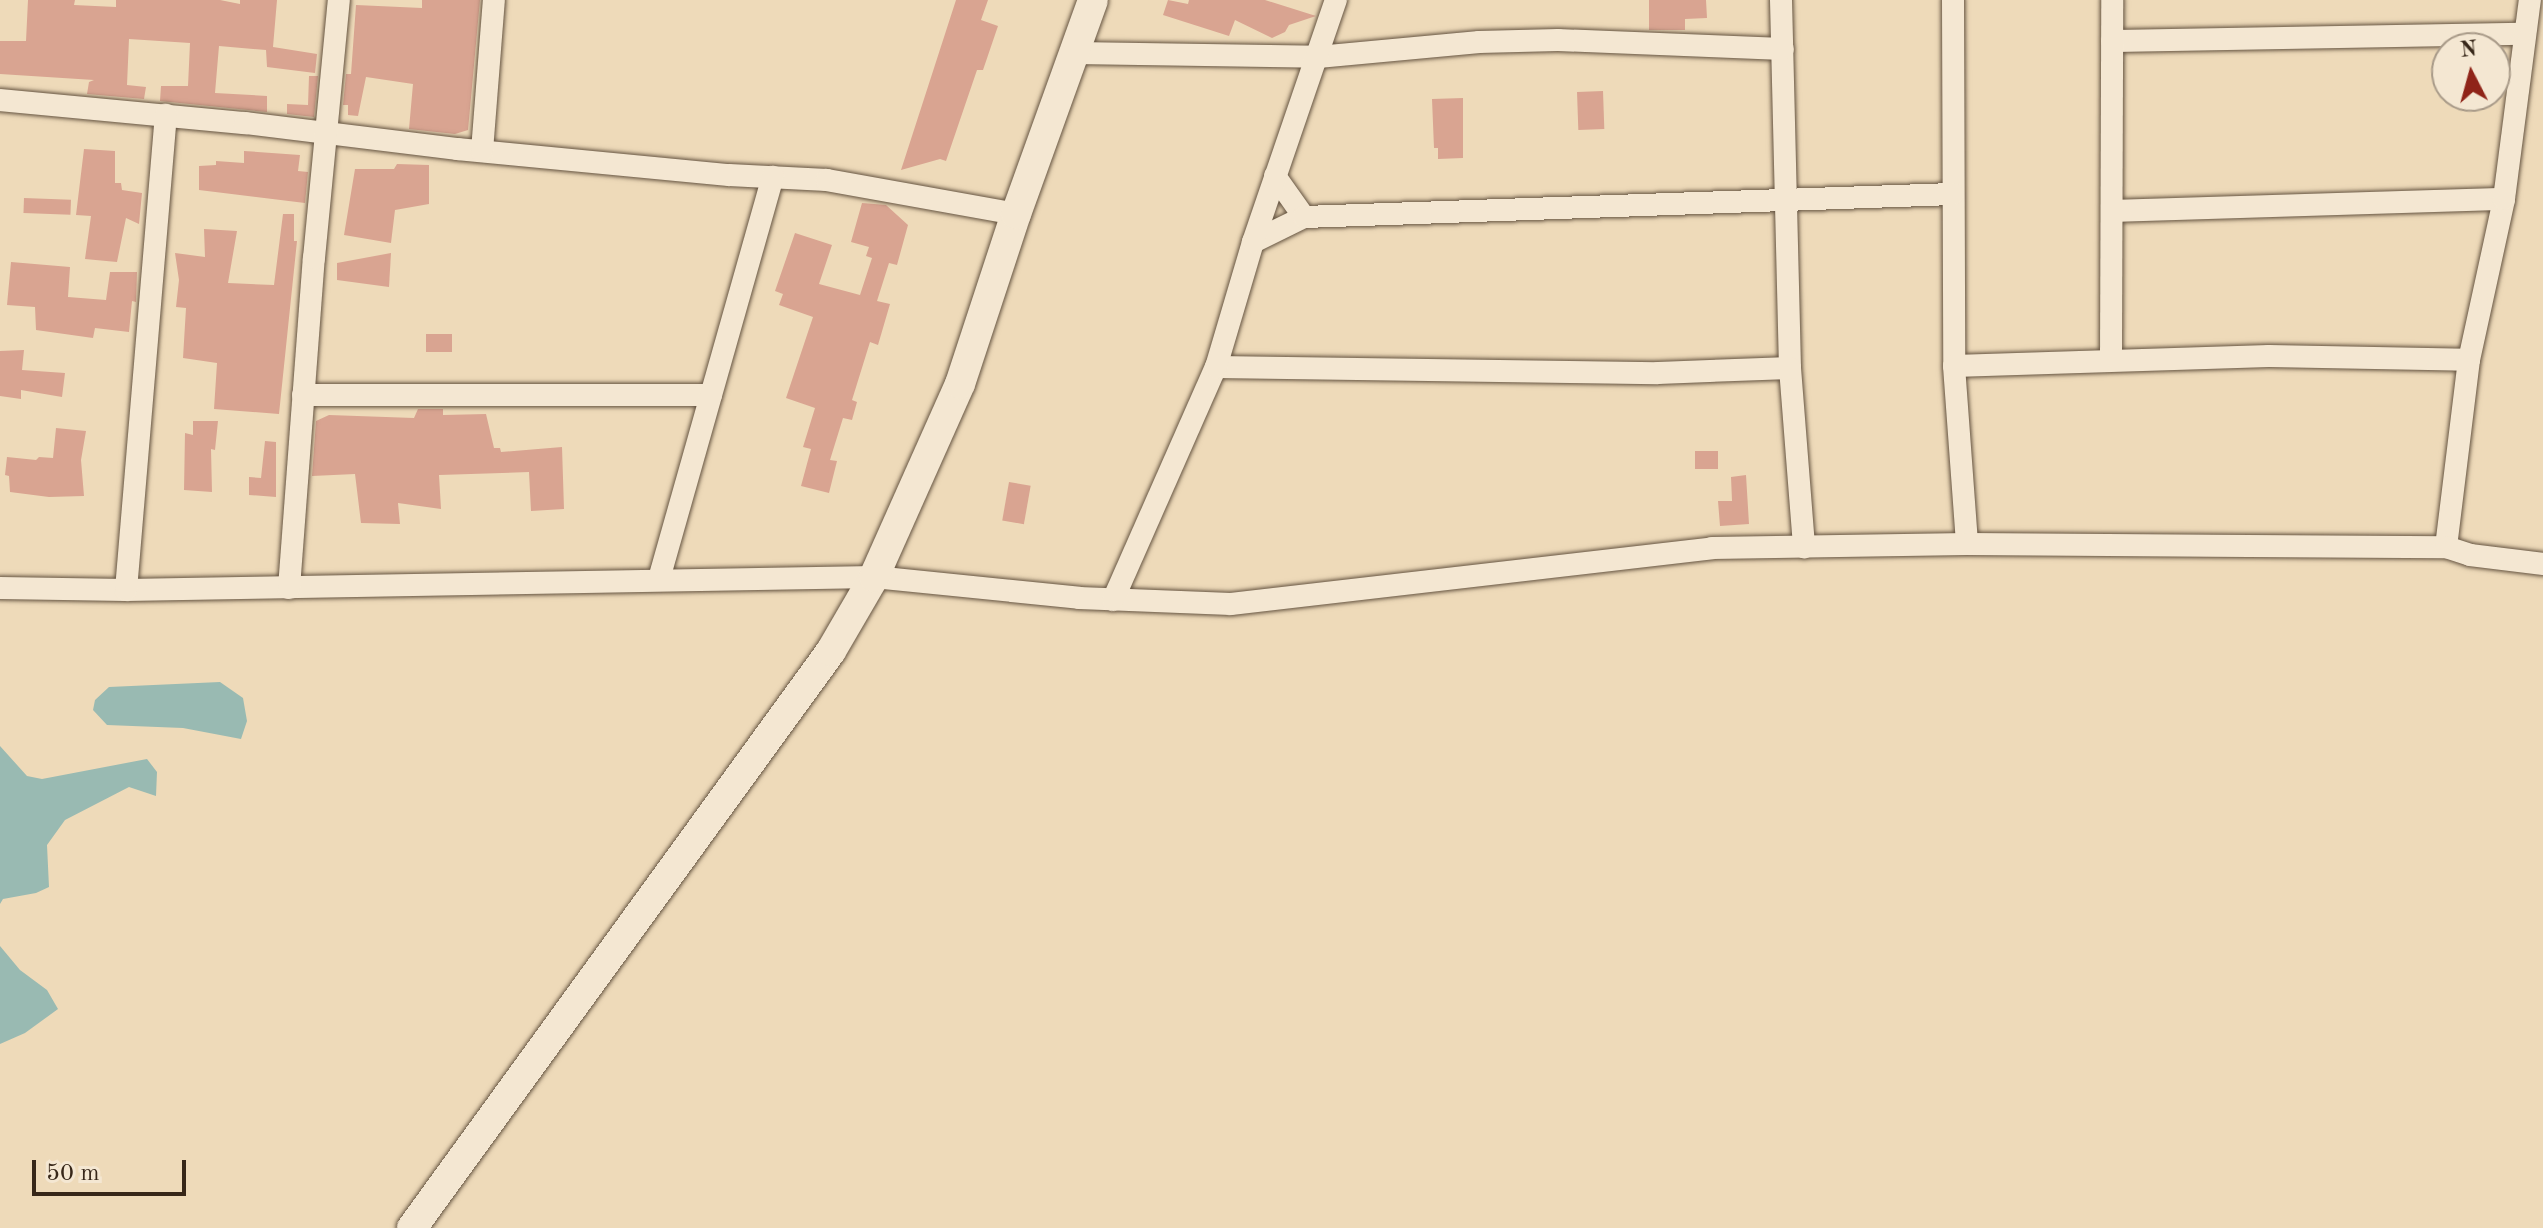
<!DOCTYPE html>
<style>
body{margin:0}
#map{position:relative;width:2543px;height:1228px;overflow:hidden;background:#eedab9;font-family:"Old Standard TT",serif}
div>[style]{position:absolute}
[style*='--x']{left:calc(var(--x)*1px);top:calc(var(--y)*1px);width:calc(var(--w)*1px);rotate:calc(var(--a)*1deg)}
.water>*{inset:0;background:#99bab2}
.building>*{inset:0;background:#d9a491;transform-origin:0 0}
.roads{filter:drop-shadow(0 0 2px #655441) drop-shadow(0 0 2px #655441)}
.street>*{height:22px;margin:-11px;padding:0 11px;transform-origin:11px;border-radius:11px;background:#f4e7d2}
.secondary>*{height:30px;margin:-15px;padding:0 15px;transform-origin:15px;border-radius:15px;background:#f4e7d2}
span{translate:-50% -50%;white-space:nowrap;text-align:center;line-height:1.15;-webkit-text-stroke:6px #f4e7d2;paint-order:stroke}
.north{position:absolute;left:2431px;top:32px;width:80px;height:80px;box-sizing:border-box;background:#f4e7d2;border:2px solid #a89a88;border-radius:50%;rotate:354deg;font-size:22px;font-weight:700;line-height:32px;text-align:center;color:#372719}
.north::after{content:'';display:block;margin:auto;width:28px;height:36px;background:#8f2418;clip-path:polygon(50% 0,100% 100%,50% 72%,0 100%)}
.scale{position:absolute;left:32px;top:1160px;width:154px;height:36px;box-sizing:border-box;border:4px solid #372719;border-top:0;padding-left:10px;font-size:24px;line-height:28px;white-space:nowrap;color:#372719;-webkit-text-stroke:6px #f4e7d2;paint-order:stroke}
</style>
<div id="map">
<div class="water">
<div style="clip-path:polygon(220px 682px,243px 698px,247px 721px,241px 739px,183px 728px,107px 725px,93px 710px,95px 700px,109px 687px)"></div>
<div style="clip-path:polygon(0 746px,27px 776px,42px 779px,147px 759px,157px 772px,156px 796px,129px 787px,65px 820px,47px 845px,49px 887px,36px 893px,3px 899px,0 904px)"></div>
<div style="clip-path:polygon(0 946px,20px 970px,47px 990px,58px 1009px,25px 1033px,0 1044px)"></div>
</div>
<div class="building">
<div style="clip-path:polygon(28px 0,75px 0,74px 5px,116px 7px,116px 0,220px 0,240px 4px,240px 0,277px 0,273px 47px,317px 54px,315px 73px,267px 67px,266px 50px,219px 46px,215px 93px,267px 96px,267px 112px,160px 101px,161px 86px,188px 86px,190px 43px,129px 39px,127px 85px,146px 87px,144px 99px,87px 94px,89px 82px,94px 80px,0 74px,0 41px,26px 41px)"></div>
<div style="clip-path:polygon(422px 0,480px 0,468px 130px,455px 134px,409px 129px,413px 84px,366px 77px,358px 116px,348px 115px,348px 105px,343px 105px,346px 74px,351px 74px,356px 5px,422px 8px)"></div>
<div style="clip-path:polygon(956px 0,988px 0,981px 20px,998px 26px,983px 70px,977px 70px,946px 161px,940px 159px,901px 170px)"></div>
<div style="clip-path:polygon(1168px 0,1188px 4px,1189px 0,1265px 0,1316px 16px,1289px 25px,1285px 32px,1272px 38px,1235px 20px,1229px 36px,1163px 15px)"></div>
<div style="clip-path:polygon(1649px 0,1706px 0,1707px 18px,1685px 19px,1685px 30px,1649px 30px)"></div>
<div style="clip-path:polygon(309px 76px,318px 76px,314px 117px,287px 114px,287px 104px,308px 105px)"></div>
<div style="left:1603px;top:91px;width:38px;height:26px;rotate:88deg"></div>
<div style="clip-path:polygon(1463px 98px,1463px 158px,1438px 159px,1438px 148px,1434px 148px,1432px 99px)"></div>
<div style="clip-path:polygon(84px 149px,115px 151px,115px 183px,121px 183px,122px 190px,142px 193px,139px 224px,126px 218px,117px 262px,85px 259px,91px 216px,76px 215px)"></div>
<div style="clip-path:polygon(244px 151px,300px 155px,298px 171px,308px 172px,305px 203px,199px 190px,199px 166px,216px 165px,216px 161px,244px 163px)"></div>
<div style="clip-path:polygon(397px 164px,429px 165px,429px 204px,395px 210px,391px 243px,344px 235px,355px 169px,394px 169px)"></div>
<div style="left:24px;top:198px;width:47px;height:15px;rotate:2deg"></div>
<div style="clip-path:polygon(862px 203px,886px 205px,908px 225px,897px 265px,889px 263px,877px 301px,890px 304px,878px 345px,870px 342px,852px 400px,857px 402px,852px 420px,843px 418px,830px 460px,837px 461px,829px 493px,801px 486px,811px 449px,803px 447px,815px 408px,786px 398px,813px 317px,779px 305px,783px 294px,775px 291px,795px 233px,832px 245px,819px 284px,860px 295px,872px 258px,866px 256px,869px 247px,851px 242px)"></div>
<div style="clip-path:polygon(283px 214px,294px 214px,294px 241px,297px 241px,279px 414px,214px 409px,217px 363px,183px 358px,186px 308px,176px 307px,179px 280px,175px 253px,205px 257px,204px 229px,237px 231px,228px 283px,274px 285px)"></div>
<div style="clip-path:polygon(391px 253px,389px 287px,337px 280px,337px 263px)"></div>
<div style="clip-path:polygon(11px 262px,70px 267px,68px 297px,106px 300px,110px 272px,137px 272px,136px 302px,132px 301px,129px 332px,95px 328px,93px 338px,36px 330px,35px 307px,7px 305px)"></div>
<div style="left:426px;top:334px;width:26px;height:18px"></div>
<div style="clip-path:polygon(24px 350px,22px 370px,65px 373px,62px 397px,21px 390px,21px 399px,0 396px,0 351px)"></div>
<div style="clip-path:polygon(418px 409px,443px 409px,443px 415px,486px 414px,494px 448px,500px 448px,501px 452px,562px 447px,564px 509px,531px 511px,529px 472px,439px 475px,441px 509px,398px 503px,400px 524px,361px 523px,355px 474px,312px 476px,316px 421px,329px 415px,414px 418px)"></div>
<div style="clip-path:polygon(193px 421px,218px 421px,215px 450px,211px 449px,212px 492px,184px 490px,185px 433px,193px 435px)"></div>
<div style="clip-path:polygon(56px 428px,86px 431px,81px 460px,84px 496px,49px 497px,10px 492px,9px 476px,5px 475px,7px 457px,36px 460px,39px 457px,53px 458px)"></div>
<div style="clip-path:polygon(265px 441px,276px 442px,276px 497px,249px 495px,249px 477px,261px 478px)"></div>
<div style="left:1718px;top:451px;width:18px;height:23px;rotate:90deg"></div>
<div style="clip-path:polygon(1746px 475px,1749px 524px,1720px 526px,1718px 501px,1732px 501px,1731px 477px)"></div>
<div style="left:1009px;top:482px;width:22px;height:39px;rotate:10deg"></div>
</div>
<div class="roads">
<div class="street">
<div style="--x:1781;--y:0;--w:368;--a:88.6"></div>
<div style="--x:1790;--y:368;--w:180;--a:85.5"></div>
<div style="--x:1953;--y:0;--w:366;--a:89.8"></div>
<div style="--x:1954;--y:366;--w:178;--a:85.8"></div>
<div style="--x:2112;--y:41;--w:413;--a:-1"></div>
<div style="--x:1075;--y:53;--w:243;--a:0.9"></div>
<div style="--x:1318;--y:57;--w:162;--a:-5.3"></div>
<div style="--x:1479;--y:42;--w:79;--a:-1.5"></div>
<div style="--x:1558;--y:40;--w:225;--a:2.3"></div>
<div style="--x:0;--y:100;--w:246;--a:5.4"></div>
<div style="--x:245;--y:123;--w:214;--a:7"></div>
<div style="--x:457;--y:149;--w:273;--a:5.5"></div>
<div style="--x:729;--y:175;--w:98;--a:2.9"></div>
<div style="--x:827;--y:180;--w:192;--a:10.2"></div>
<div style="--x:482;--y:151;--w:151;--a:-85.5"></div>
<div style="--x:1275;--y:176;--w:50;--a:54.7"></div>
<div style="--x:2114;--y:211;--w:390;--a:-1.8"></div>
<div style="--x:1253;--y:242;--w:57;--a:-26.1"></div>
<div style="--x:1304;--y:217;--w:649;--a:-2.03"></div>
<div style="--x:2111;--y:358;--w:358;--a:-89.8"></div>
<div style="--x:1954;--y:366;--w:315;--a:-1.8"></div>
<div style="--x:2269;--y:356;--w:200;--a:1.1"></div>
<div style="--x:1216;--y:367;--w:442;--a:0.8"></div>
<div style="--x:1658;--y:373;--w:132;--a:-2.2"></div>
<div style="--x:303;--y:395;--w:408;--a:0"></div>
<div style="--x:2446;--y:547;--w:188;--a:-83"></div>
<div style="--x:2469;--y:360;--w:165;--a:-77.7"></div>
<div style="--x:2504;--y:199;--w:201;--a:-82.6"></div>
<div style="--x:659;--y:579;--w:418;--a:-74.2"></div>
<div style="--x:0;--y:588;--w:126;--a:0.9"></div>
<div style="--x:126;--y:590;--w:748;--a:-1"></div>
<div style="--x:874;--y:577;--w:206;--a:5.8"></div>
<div style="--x:1079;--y:598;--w:152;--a:2.3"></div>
<div style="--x:1231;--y:604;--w:484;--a:-6.6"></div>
<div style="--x:1712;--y:548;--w:255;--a:-0.9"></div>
<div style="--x:1967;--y:544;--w:479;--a:0.4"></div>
<div style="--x:2446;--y:547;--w:25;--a:18"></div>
<div style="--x:2470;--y:555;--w:74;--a:7"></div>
<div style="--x:289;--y:588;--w:331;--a:-85.7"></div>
<div style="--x:314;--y:258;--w:259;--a:-84.5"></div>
<div style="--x:126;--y:590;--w:477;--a:-85.2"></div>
<div style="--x:1113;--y:600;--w:255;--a:-66.2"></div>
<div style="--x:1216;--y:367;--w:130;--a:-73.5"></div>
<div style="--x:1253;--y:242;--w:256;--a:-71.1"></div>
</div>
<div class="secondary">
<div style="--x:412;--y:1228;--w:713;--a:-54.01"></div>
<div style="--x:831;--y:651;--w:86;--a:-59.8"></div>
<div style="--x:874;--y:577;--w:211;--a:-66"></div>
<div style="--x:960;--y:384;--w:179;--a:-71.8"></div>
<div style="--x:1016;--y:214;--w:227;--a:-70.2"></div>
</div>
</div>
<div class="north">N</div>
<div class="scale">50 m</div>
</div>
